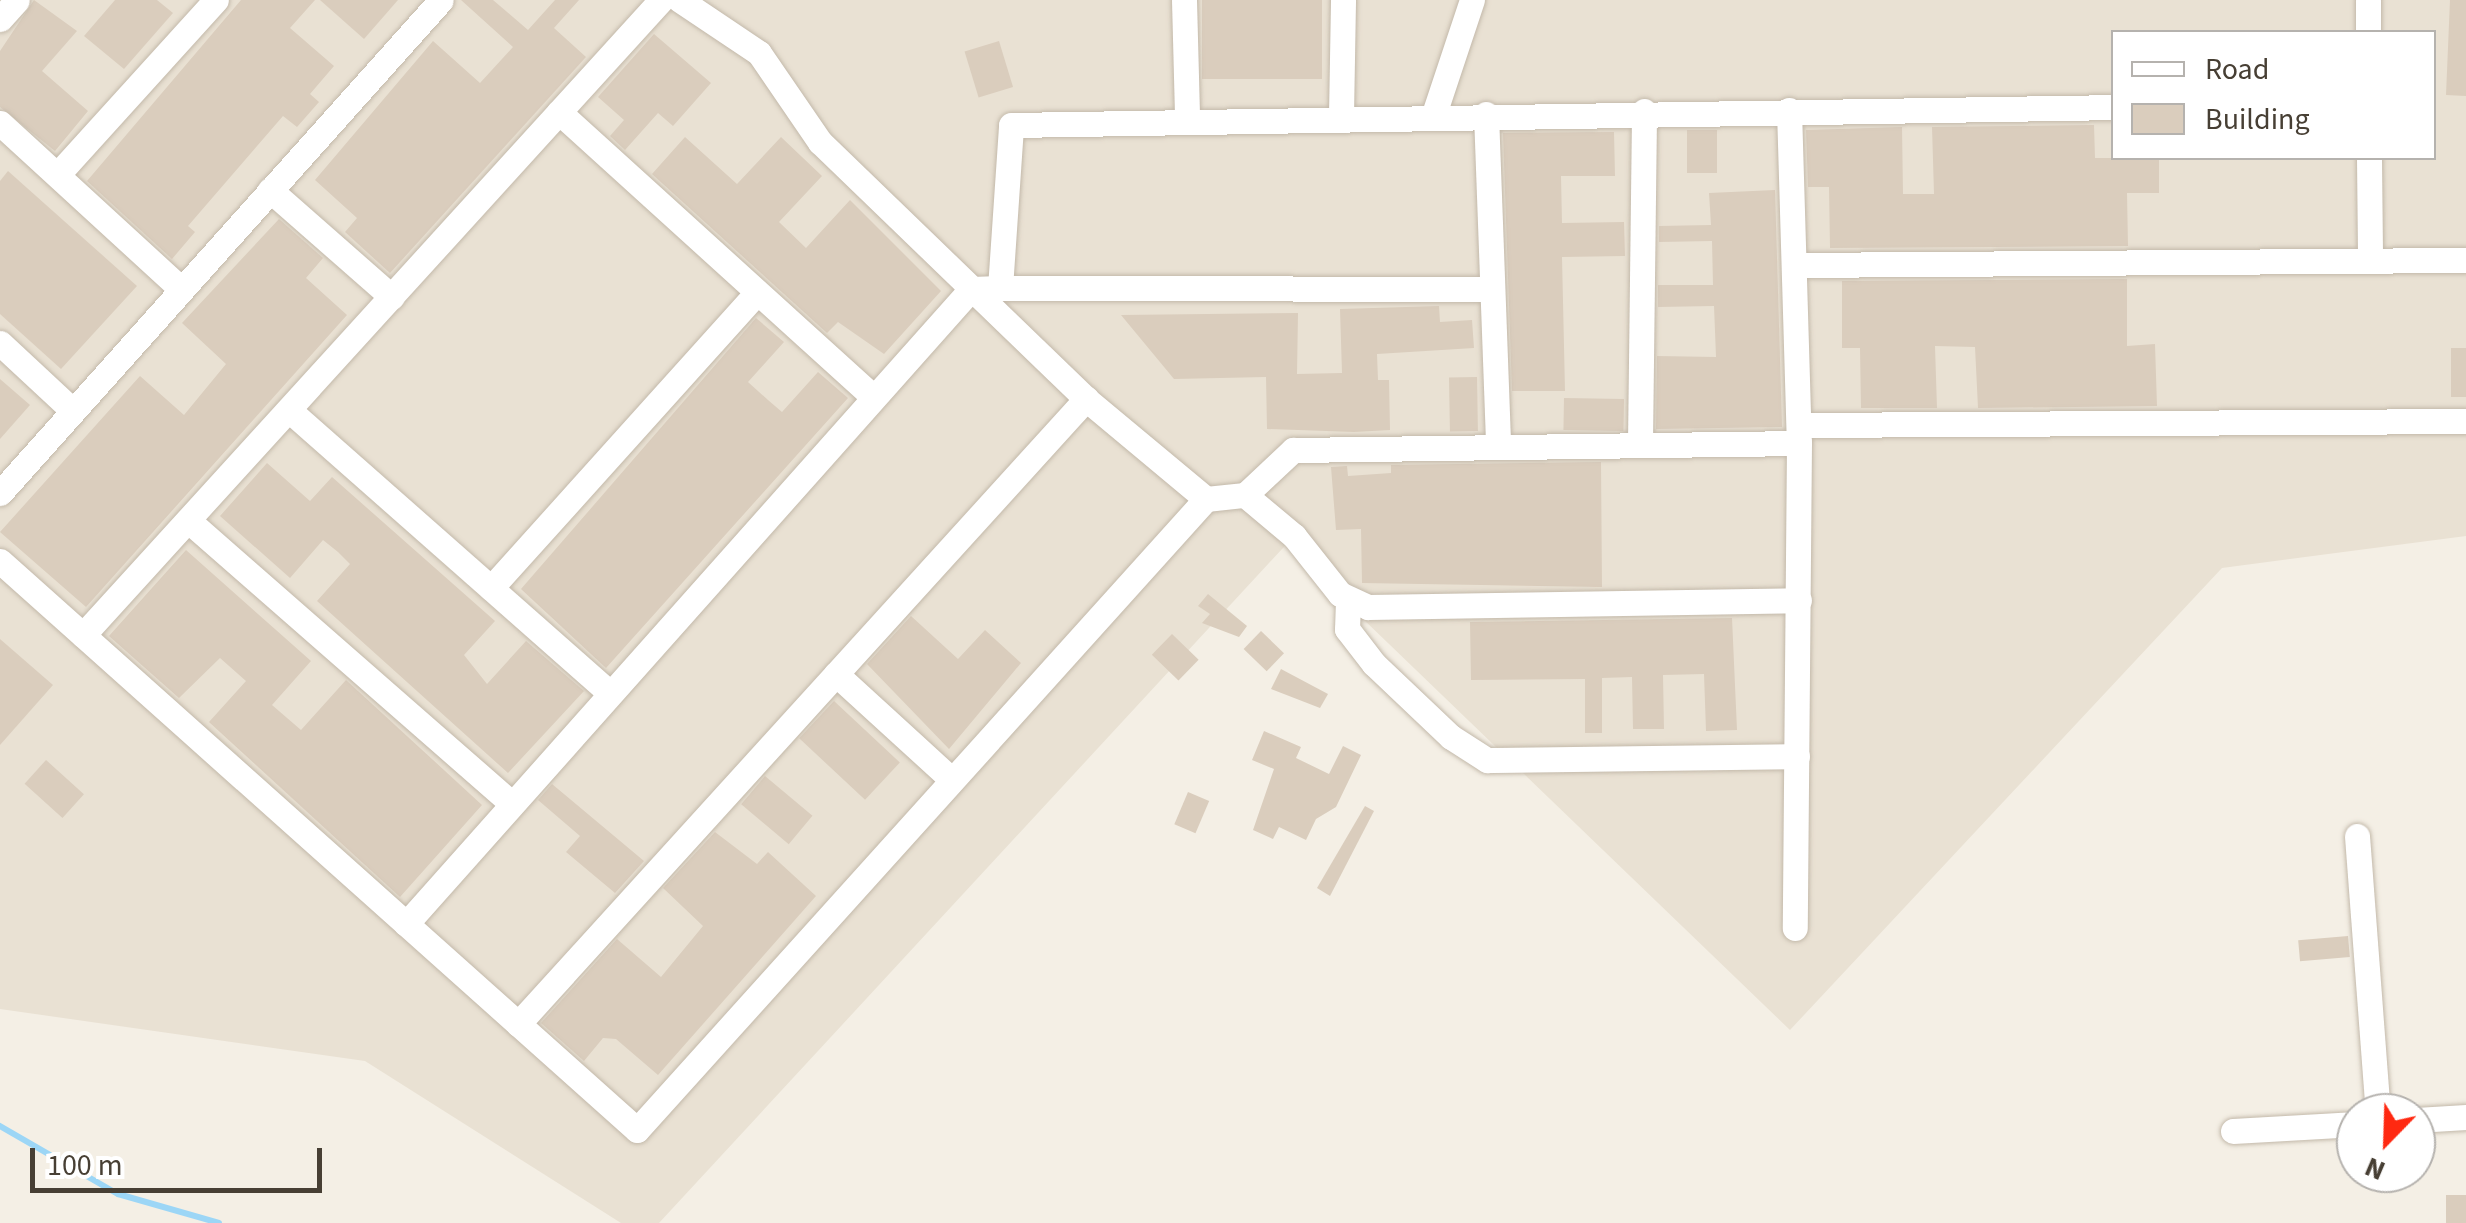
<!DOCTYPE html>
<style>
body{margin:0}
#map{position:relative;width:2466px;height:1223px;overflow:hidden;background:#f4efe5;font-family:"Source Sans 3",sans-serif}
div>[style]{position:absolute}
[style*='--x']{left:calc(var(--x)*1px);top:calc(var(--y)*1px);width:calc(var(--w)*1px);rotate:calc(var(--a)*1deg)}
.residential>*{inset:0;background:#e9e1d3}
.stream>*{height:6px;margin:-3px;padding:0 3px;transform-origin:3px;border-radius:3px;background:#9cd6f6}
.building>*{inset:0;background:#dacdbd;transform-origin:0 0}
.roads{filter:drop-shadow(0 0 2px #c3b9aa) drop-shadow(0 0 2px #c3b9aa)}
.minor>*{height:25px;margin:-12.5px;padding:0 12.5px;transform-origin:12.5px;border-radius:12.5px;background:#fff}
span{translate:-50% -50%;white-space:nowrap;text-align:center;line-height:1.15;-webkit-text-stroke:8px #fff;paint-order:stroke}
.legend{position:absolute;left:2111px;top:30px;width:325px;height:130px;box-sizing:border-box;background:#fff;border:2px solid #b5b2ae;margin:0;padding:12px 18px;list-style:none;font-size:30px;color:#473f34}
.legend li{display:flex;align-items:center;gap:20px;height:50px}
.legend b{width:50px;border:2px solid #b5b2ae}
.north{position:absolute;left:2336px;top:1093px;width:100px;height:100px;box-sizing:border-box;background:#fff;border:2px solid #b5b2ae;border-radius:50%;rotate:203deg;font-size:28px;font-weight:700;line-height:40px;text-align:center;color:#473f34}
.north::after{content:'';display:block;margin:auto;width:35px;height:45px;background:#ff2911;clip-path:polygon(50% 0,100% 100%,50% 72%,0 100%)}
.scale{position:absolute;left:30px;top:1148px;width:292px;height:45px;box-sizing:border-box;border:5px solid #473f34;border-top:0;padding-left:12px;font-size:30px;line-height:35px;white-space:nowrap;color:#473f34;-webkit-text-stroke:8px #fff;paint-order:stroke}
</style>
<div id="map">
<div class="residential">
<div style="clip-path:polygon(evenodd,0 0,2466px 0,2466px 536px,2222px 568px,1790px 1030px,1362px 618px,1294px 536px,659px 1223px,621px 1223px,365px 1061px,0 1009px,0 0,2114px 32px,2434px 32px,2434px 158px,2114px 158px,2114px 32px)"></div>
</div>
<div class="stream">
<div style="--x:0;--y:1126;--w:136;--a:30"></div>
<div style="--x:118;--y:1194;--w:105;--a:16"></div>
</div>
<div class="building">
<div style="clip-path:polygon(34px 0,77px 31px,42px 71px,88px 111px,55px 151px,0 107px,0 51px)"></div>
<div style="clip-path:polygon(115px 0,157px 0,173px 13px,124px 69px,84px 36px)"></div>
<div style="clip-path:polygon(241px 0,315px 0,290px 28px,334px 66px,310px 94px,319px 102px,297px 127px,283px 116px,188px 226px,195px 232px,172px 259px,87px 181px)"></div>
<div style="clip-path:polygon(320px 0,398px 0,364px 39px)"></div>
<div style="clip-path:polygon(461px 0,493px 0,528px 30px,555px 0,579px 0,554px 28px,586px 57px,390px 273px,345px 232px,357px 218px,315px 180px,433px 41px,480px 83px,513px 47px)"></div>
<div style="left:1202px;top:0;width:120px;height:79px"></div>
<div style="clip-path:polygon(2450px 0,2466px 0,2466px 96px,2446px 95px)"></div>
<div style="clip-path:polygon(654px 34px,711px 83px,673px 126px,658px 113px,625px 150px,610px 136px,624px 120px,598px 97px)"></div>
<div style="left:999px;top:41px;width:48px;height:36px;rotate:73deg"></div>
<div style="clip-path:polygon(2094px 125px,2095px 158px,2159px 158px,2159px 193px,2127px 193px,2128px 246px,1830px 248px,1829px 187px,1808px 187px,1806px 130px,1902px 127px,1903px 194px,1934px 194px,1932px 127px)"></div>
<div style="left:1687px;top:130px;width:30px;height:43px"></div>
<div style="clip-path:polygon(1614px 132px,1615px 176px,1561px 176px,1562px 223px,1624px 222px,1625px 256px,1562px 257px,1565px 391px,1512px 391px,1503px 133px)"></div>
<div style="clip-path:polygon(685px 137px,737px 184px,781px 137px,822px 176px,779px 222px,806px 248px,850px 200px,941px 291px,884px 354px,838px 322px,827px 333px,652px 174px)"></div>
<div style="clip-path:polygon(8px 171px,137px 286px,61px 369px,0 314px,0 181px)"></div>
<div style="clip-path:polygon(1775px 190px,1782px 427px,1656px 429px,1657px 356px,1716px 357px,1714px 306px,1658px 307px,1658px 285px,1713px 285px,1712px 241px,1659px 242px,1659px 226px,1711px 225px,1709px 193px)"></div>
<div style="clip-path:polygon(279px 219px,323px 258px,306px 278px,347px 315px,86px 607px,0 532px,140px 376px,184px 415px,226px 364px,182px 323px)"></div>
<div style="clip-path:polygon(2127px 279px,2127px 346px,2155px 344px,2157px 406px,1978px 408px,1975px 347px,1935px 346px,1937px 408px,1861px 408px,1860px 348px,1842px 348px,1842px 281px)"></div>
<div style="clip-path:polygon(1439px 306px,1440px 322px,1472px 320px,1474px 348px,1377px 354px,1378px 380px,1389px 380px,1390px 430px,1354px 432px,1267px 429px,1266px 377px,1174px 379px,1121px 315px,1298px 313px,1297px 374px,1342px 373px,1340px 309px)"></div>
<div style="clip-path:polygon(756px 318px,784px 342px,748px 382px,768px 400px,782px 412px,818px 372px,848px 398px,606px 668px,521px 589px)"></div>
<div style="left:2451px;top:348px;width:15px;height:49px"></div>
<div style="left:1477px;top:377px;width:54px;height:28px;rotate:89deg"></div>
<div style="clip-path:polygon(0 379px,30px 405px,0 439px)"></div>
<div style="left:1564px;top:398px;width:60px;height:32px;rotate:1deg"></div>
<div style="clip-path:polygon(1601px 462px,1602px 587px,1362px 583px,1361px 529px,1336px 530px,1331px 467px,1347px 466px,1348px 476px,1391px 473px,1391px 465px)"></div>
<div style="clip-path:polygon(267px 463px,310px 501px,332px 477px,495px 621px,464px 655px,487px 684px,526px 641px,584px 691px,508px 773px,317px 601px,350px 564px,338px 552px,323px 540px,290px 578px,220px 516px)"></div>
<div style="clip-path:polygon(186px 550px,311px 661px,272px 705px,301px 730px,346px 680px,482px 805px,400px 897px,209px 722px,246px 681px,220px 658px,179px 698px,109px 636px)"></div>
<div style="clip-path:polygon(1208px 594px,1247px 626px,1239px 637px,1202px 623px,1210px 614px,1198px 606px)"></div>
<div style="clip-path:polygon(911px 616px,958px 659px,985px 630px,1021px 663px,949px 749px,867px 664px)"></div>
<div style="clip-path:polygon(1732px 618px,1737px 730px,1706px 731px,1704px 674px,1663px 675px,1664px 729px,1633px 729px,1632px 677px,1602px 678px,1602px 733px,1585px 733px,1585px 679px,1471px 680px,1470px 622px)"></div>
<div style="left:1261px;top:631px;width:32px;height:25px;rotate:44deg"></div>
<div style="left:1172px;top:634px;width:37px;height:29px;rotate:44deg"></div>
<div style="clip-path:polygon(0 639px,53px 685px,0 745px)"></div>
<div style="clip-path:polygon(1281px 669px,1328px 694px,1320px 708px,1271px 689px)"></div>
<div style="left:834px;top:701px;width:90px;height:51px;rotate:43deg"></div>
<div style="clip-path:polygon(1264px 731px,1301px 747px,1296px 758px,1329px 774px,1343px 746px,1361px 755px,1336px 807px,1316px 819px,1306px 840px,1279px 827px,1273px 839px,1253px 830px,1274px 769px,1252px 760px)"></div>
<div style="left:46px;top:760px;width:51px;height:32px;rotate:42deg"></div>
<div style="left:765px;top:776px;width:62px;height:37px;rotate:40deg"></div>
<div style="clip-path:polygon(552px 784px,644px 861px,615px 893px,566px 852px,580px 836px,538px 800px)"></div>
<div style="left:1188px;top:792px;width:23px;height:35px;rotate:23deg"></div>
<div style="clip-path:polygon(1365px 806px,1374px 811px,1330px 896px,1317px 888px)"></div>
<div style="clip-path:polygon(715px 832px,757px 864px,768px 852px,816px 896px,658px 1075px,616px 1039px,603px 1038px,584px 1061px,541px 1023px,617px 939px,661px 977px,703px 926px,663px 888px)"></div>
<div style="left:2348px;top:936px;width:21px;height:50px;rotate:85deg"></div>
<div style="left:2466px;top:1195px;width:28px;height:20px;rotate:90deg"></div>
</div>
<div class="roads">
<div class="minor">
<div style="--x:680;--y:0;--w:95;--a:33.9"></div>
<div style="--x:759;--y:53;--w:108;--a:55.6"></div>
<div style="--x:820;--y:142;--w:370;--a:44"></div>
<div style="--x:1086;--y:399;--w:156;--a:39.8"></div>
<div style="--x:1184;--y:0;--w:118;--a:88.5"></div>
<div style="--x:2368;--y:0;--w:32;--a:90"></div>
<div style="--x:0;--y:19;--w:25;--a:-48"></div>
<div style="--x:1789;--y:110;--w:333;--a:88.3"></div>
<div style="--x:1799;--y:443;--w:485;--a:90.5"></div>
<div style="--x:559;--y:112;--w:424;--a:42.2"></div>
<div style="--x:1434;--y:114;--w:120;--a:-71.6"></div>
<div style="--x:1486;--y:114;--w:328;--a:87.9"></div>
<div style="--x:1341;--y:116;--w:116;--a:-89"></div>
<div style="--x:0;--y:123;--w:246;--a:42.5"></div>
<div style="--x:2369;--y:158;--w:103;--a:89.4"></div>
<div style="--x:58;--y:174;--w:235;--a:-47.8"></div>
<div style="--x:270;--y:190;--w:162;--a:41.3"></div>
<div style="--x:1794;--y:265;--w:672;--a:-0.43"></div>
<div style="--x:1000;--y:288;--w:489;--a:0.1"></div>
<div style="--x:0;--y:343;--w:97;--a:42.9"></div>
<div style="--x:290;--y:411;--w:425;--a:41.4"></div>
<div style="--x:1799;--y:425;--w:667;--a:-0.34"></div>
<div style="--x:1640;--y:443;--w:332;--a:-89.3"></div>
<div style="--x:0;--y:493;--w:661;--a:-48.19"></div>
<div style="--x:1245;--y:495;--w:66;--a:-43.2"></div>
<div style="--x:1293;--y:450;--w:506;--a:-0.79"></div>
<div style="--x:190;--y:522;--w:425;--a:41.2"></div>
<div style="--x:0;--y:561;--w:854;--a:41.77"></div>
<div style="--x:637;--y:1130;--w:850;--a:-47.96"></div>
<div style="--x:1206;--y:499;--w:39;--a:-6"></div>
<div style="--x:1245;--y:495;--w:64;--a:39.9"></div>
<div style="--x:1294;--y:536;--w:74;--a:51.6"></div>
<div style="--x:1340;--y:594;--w:31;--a:25"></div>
<div style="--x:1368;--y:607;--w:431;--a:-0.9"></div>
<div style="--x:491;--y:588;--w:397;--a:-48"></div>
<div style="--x:1348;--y:601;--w:28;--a:92"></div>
<div style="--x:1347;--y:629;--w:44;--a:52.4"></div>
<div style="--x:1374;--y:664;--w:106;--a:43.5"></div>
<div style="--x:1451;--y:737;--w:43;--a:32.6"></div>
<div style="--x:1487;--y:760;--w:310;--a:-0.7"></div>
<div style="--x:83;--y:635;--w:859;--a:-47.69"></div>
<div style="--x:836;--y:674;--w:157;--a:42.4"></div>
<div style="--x:2357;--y:836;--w:278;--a:85.7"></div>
<div style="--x:406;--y:924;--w:850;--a:-48.34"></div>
<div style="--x:971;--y:289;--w:29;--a:-2"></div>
<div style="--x:1000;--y:288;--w:163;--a:-86.1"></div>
<div style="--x:1011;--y:125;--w:1103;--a:-0.93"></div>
<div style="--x:518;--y:1024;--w:845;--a:-47.74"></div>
<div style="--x:2416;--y:1120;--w:50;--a:-3.4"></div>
<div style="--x:2233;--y:1131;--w:123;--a:-3.3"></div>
</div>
</div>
<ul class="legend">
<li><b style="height:12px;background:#fff"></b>Road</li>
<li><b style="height:28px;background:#dacdbd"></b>Building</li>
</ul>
<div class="north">N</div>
<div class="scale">100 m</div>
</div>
